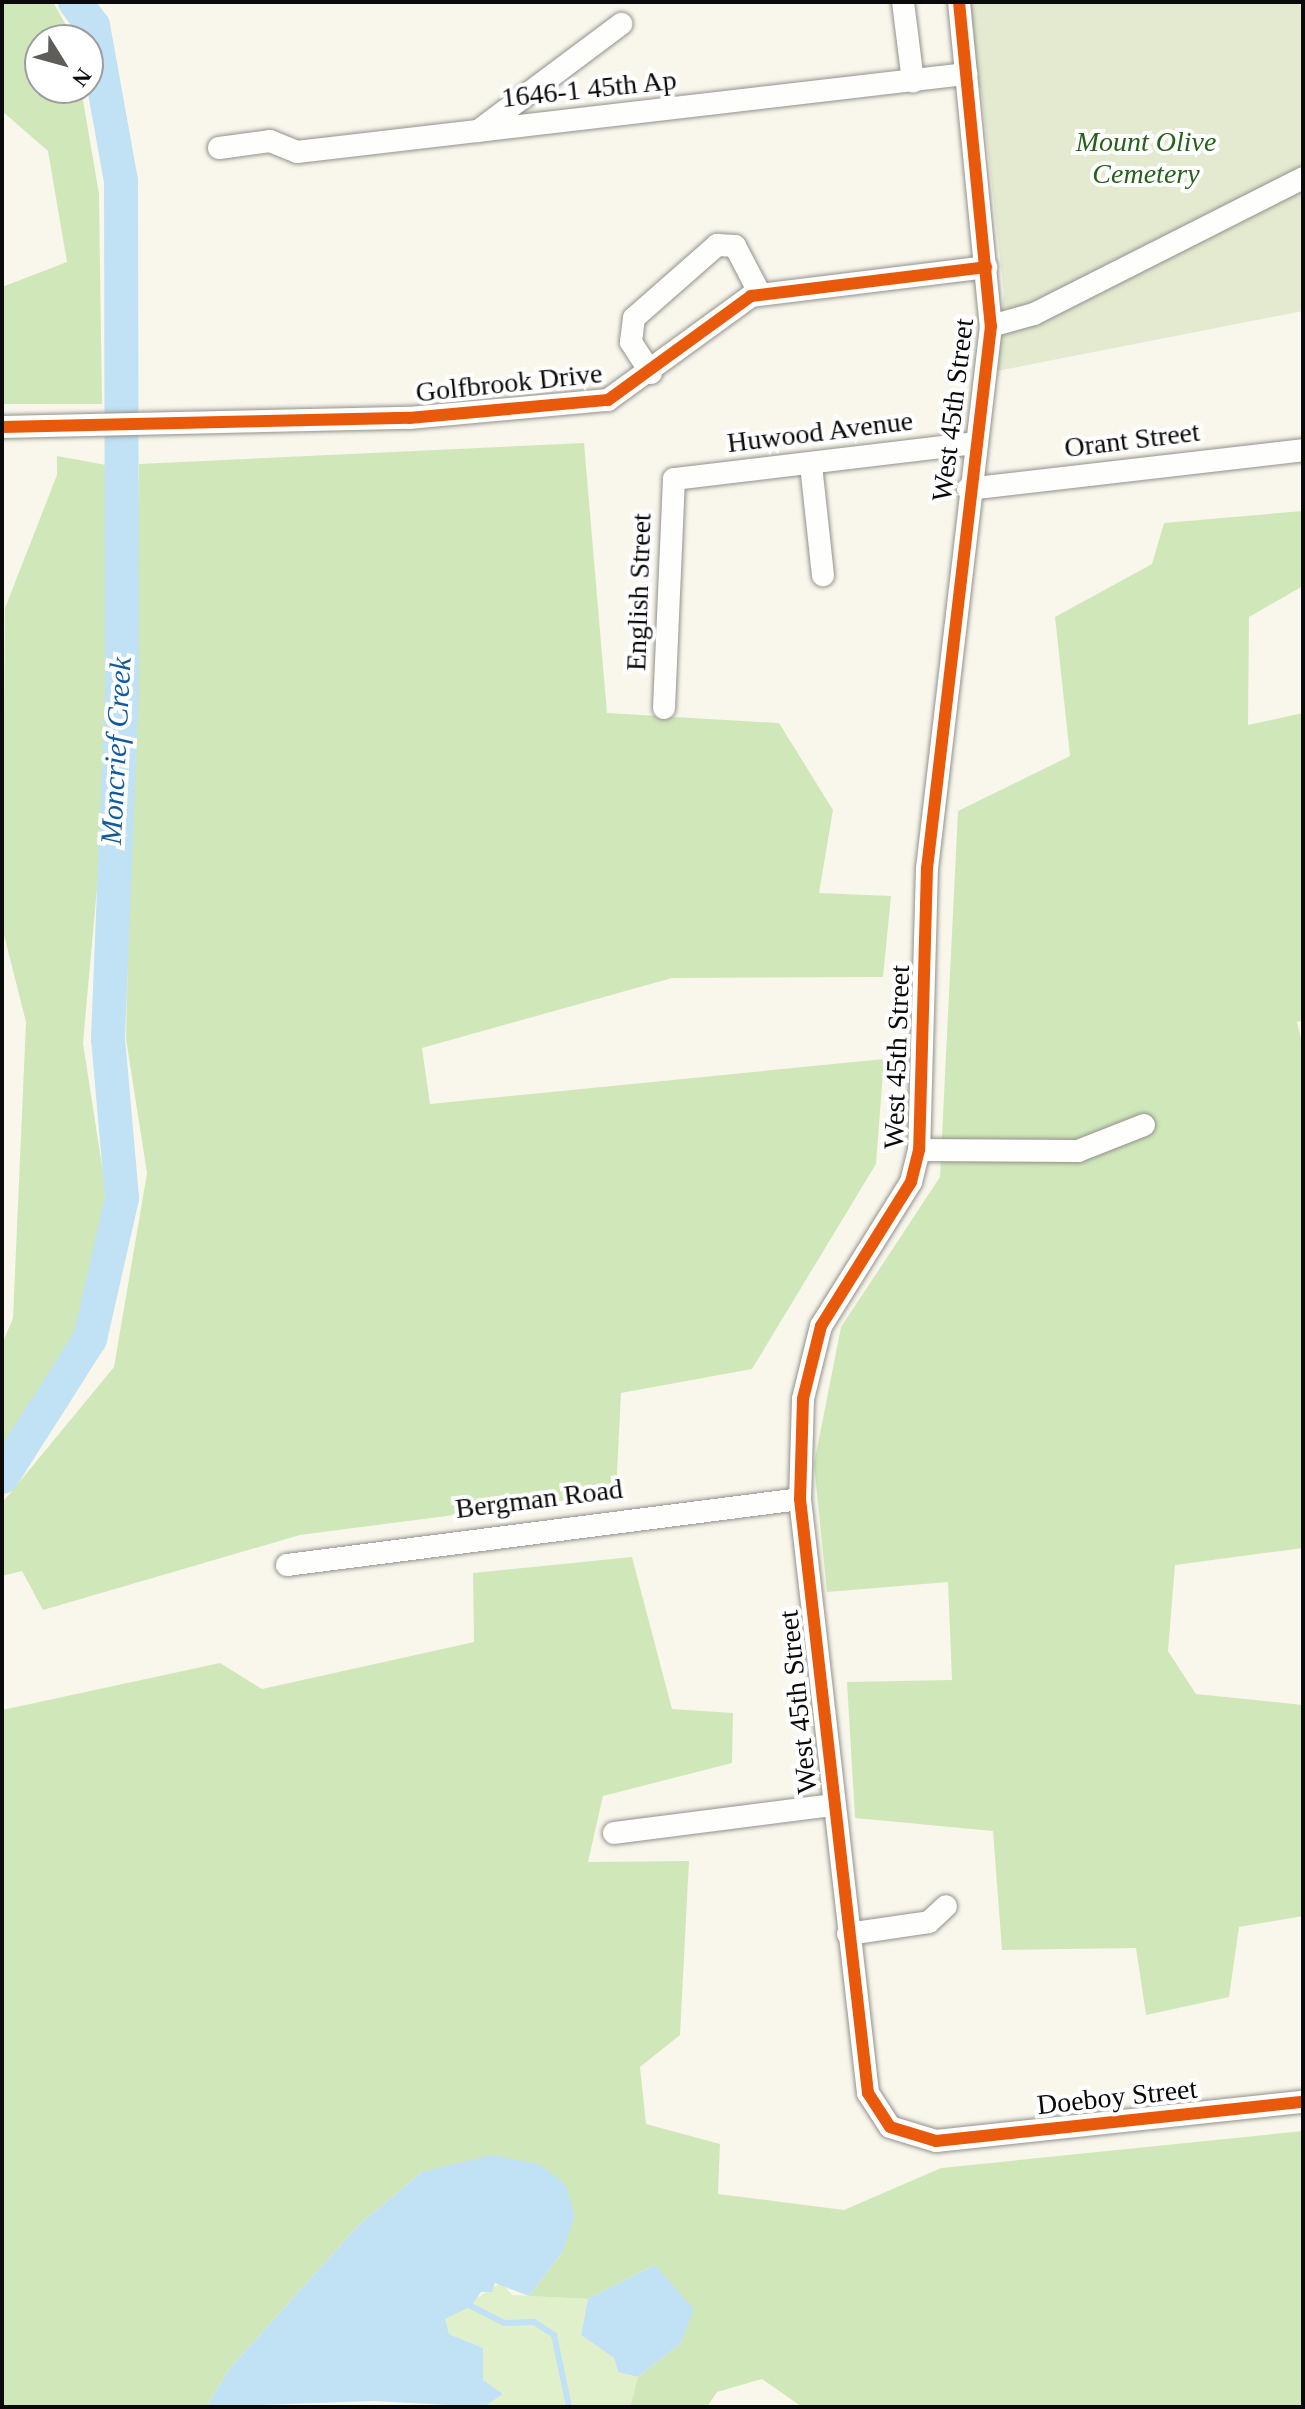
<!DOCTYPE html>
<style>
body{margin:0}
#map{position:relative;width:1305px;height:2409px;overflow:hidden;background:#f9f7ec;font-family:"Times New Roman",serif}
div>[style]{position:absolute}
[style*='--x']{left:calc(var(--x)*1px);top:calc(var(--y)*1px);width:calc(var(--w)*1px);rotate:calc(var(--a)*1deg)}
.green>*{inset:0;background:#e0f0cb}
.forest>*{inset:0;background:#d0e8b9}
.cemetery>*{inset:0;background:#e3ead0}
.water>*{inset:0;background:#c1e1f4}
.stream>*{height:6px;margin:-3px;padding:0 3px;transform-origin:3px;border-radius:3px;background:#c1e1f4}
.river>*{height:34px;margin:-17px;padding:0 17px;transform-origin:17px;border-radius:17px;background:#c1e1f4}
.roads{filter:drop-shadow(0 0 2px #92918c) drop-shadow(0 0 2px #92918c)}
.minor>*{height:22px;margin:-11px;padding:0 11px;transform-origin:11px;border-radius:11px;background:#fefefc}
.cycleway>*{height:12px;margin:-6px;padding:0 6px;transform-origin:6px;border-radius:6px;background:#e8590c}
span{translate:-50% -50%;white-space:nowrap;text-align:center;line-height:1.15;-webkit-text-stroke:8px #fff;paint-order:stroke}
.street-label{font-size:28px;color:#0a0a0a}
.park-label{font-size:28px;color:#256219;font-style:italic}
.water-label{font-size:30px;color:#105b9e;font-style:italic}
.frame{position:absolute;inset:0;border:4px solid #0a0a0a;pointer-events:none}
.north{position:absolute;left:24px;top:24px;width:80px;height:80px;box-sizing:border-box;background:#fff;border:2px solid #9d9d9d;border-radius:50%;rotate:127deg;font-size:22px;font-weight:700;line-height:32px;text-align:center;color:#0a0a0a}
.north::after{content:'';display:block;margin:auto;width:28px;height:36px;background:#5e5d59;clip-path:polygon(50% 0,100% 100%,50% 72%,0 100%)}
</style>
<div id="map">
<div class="green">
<div style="clip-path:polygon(502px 2282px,512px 2295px,588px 2299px,581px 2335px,614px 2358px,618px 2372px,638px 2377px,630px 2407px,484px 2407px,503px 2394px,483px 2380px,483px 2348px,449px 2334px,444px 2319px)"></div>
</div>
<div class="forest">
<div style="clip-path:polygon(2px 2px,53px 2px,71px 34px,72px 40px,40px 40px,40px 88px,81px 88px,99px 194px,102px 404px,2px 404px,2px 287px,67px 262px,48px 151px,2px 111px)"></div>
<div style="clip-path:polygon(584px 443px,607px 713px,779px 723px,833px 810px,819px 893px,891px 896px,883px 977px,672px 978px,422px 1048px,430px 1104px,884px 1059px,876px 1164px,752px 1369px,621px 1393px,616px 1494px,300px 1535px,43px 1610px,22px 1571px,2px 1576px,2px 1503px,114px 1367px,147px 1173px,126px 1039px,139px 464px)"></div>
<div style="clip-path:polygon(57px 456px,106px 465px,115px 690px,83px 1043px,106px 1192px,76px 1337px,2px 1454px,2px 1344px,13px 1318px,26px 1022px,2px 927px,5px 608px,57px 475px)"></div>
<div style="clip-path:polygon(1303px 511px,1303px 586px,1249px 617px,1248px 725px,1303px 713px,1303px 1020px,1297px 1022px,1303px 1047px,1303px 1548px,1175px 1565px,1168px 1651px,1196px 1694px,1303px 1705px,1303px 1916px,1239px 1927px,1229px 1997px,1146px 2015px,1136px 1948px,1002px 1950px,993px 1831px,855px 1818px,847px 1682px,952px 1680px,948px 1582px,827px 1592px,814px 1464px,841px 1327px,940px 1177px,958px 811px,1070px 756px,1055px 617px,1152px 564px,1164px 523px)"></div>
<div style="clip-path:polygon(632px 1557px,672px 1709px,733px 1713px,732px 1763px,603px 1796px,588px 1862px,689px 1861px,680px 2035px,640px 2067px,646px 2124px,720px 2144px,718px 2194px,844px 2210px,941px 2168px,1303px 2131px,1303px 2407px,802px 2407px,762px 2379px,717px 2392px,707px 2407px,630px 2407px,638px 2377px,681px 2343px,655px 2265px,588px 2299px,529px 2296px,562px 2253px,422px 2172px,358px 2226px,230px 2368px,206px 2407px,2px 2407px,2px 1710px,220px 1663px,262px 1689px,474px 1642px,473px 1573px)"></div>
</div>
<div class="cemetery">
<div style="clip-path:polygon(954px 2px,1303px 2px,1303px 311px,992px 372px,1004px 294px,981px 88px,963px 90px)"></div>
</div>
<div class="water">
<div style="clip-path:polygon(491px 2155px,539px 2164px,565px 2184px,575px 2215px,562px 2253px,529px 2296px,495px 2283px,492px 2292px,481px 2292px,471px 2306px,445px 2319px,449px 2334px,483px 2348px,483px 2380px,503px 2394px,484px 2407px,375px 2401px,206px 2407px,230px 2368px,358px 2226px,422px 2172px)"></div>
<div style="clip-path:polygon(655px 2265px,694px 2309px,681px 2343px,638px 2377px,618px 2372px,614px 2358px,581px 2335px,588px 2299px)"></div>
</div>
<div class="stream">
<div style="--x:471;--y:2306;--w:38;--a:27"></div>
<div style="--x:505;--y:2323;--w:29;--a:-2"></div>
<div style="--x:534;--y:2322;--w:24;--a:33"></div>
<div style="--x:554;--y:2335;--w:74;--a:78.2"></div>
</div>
<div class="river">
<div style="--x:2;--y:1477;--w:164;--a:-57.5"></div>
<div style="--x:90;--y:1339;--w:145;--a:-77.2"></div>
<div style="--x:122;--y:1198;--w:160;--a:-95"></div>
<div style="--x:108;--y:1039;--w:346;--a:-87.7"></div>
<div style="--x:122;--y:693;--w:512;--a:-90.11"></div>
<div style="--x:121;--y:181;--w:158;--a:-100.2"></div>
<div style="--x:93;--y:26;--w:30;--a:-127"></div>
</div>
<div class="roads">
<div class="minor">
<div style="--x:903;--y:2;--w:80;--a:82.8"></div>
<div style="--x:959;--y:2;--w:326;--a:84.4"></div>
<div style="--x:991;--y:326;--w:546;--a:96.73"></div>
<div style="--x:927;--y:868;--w:282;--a:91.6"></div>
<div style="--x:919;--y:1150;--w:33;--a:104"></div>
<div style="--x:911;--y:1182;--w:170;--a:122"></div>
<div style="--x:821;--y:1326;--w:75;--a:103.9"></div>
<div style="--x:803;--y:1399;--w:100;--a:91.7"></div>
<div style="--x:800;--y:1499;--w:598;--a:83.47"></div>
<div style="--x:868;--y:2093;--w:40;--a:57.1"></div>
<div style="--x:890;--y:2127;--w:48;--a:16.9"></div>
<div style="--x:936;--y:2141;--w:369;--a:-6.1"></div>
<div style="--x:478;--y:131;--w:179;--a:-36.8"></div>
<div style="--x:219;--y:148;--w:51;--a:-7.8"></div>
<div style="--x:270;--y:141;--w:29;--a:22"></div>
<div style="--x:297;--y:152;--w:674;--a:-6.65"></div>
<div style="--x:991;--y:326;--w:45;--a:-15.6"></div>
<div style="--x:1034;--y:314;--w:301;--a:-26.8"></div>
<div style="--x:651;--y:373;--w:37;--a:-123"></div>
<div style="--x:631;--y:342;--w:24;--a:-83"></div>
<div style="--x:634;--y:318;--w:111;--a:-41.3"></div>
<div style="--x:717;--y:245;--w:18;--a:3"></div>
<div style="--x:735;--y:246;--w:54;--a:62.5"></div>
<div style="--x:2;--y:427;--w:407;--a:-1.3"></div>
<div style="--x:409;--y:418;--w:200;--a:-5.2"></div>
<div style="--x:608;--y:400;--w:177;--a:-36"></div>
<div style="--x:751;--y:296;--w:237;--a:-7"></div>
<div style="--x:811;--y:465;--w:111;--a:83.8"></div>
<div style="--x:968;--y:489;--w:337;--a:-6.6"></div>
<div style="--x:664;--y:708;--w:229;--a:-87.5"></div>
<div style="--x:674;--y:479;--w:302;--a:-6.8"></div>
<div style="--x:919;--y:1150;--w:159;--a:0.4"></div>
<div style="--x:1078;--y:1151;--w:71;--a:-21.5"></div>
<div style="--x:287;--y:1565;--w:517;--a:-7.33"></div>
<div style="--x:614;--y:1833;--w:222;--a:-7.3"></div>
<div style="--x:848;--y:1934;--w:82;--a:-8.4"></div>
<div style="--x:929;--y:1922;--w:23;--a:-43"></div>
</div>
</div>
<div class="cycleway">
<div style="--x:959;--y:2;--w:326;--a:84.4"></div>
<div style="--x:991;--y:326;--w:546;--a:96.73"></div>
<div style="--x:927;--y:868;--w:282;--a:91.6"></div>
<div style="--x:919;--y:1150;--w:33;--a:104"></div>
<div style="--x:911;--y:1182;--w:170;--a:122"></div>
<div style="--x:821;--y:1326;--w:75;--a:103.9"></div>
<div style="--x:803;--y:1399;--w:100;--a:91.7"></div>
<div style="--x:800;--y:1499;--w:598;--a:83.47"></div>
<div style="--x:868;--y:2093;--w:40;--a:57.1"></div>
<div style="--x:890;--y:2127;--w:48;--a:16.9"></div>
<div style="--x:936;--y:2141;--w:369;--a:-6.1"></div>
<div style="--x:2;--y:427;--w:407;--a:-1.3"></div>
<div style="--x:409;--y:418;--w:200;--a:-5.2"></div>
<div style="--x:608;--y:400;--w:177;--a:-36"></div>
<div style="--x:751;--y:296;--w:237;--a:-7"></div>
</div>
<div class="street-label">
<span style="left:589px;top:89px;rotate:-6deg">1646-1 45th Ap</span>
<span style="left:509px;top:383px;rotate:-6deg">Golfbrook Drive</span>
<span style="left:953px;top:410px;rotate:-83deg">West 45th Street</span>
<span style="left:820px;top:432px;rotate:-7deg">Huwood Avenue</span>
<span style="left:1132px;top:440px;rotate:-7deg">Orant Street</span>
<span style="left:639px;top:592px;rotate:-88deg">English Street</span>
<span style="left:897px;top:1057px;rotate:-88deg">West 45th Street</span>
<span style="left:539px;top:1499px;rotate:-7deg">Bergman Road</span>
<span style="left:798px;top:1702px;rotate:-96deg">West 45th Street</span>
<span style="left:1117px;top:2097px;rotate:-6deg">Doeboy Street</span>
</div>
<div class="park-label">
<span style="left:1146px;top:158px">Mount Olive<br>Cemetery</span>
</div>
<div class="water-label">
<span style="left:116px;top:751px;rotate:-87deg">Moncrief Creek</span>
</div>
<div class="frame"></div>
<div class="north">N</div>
</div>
